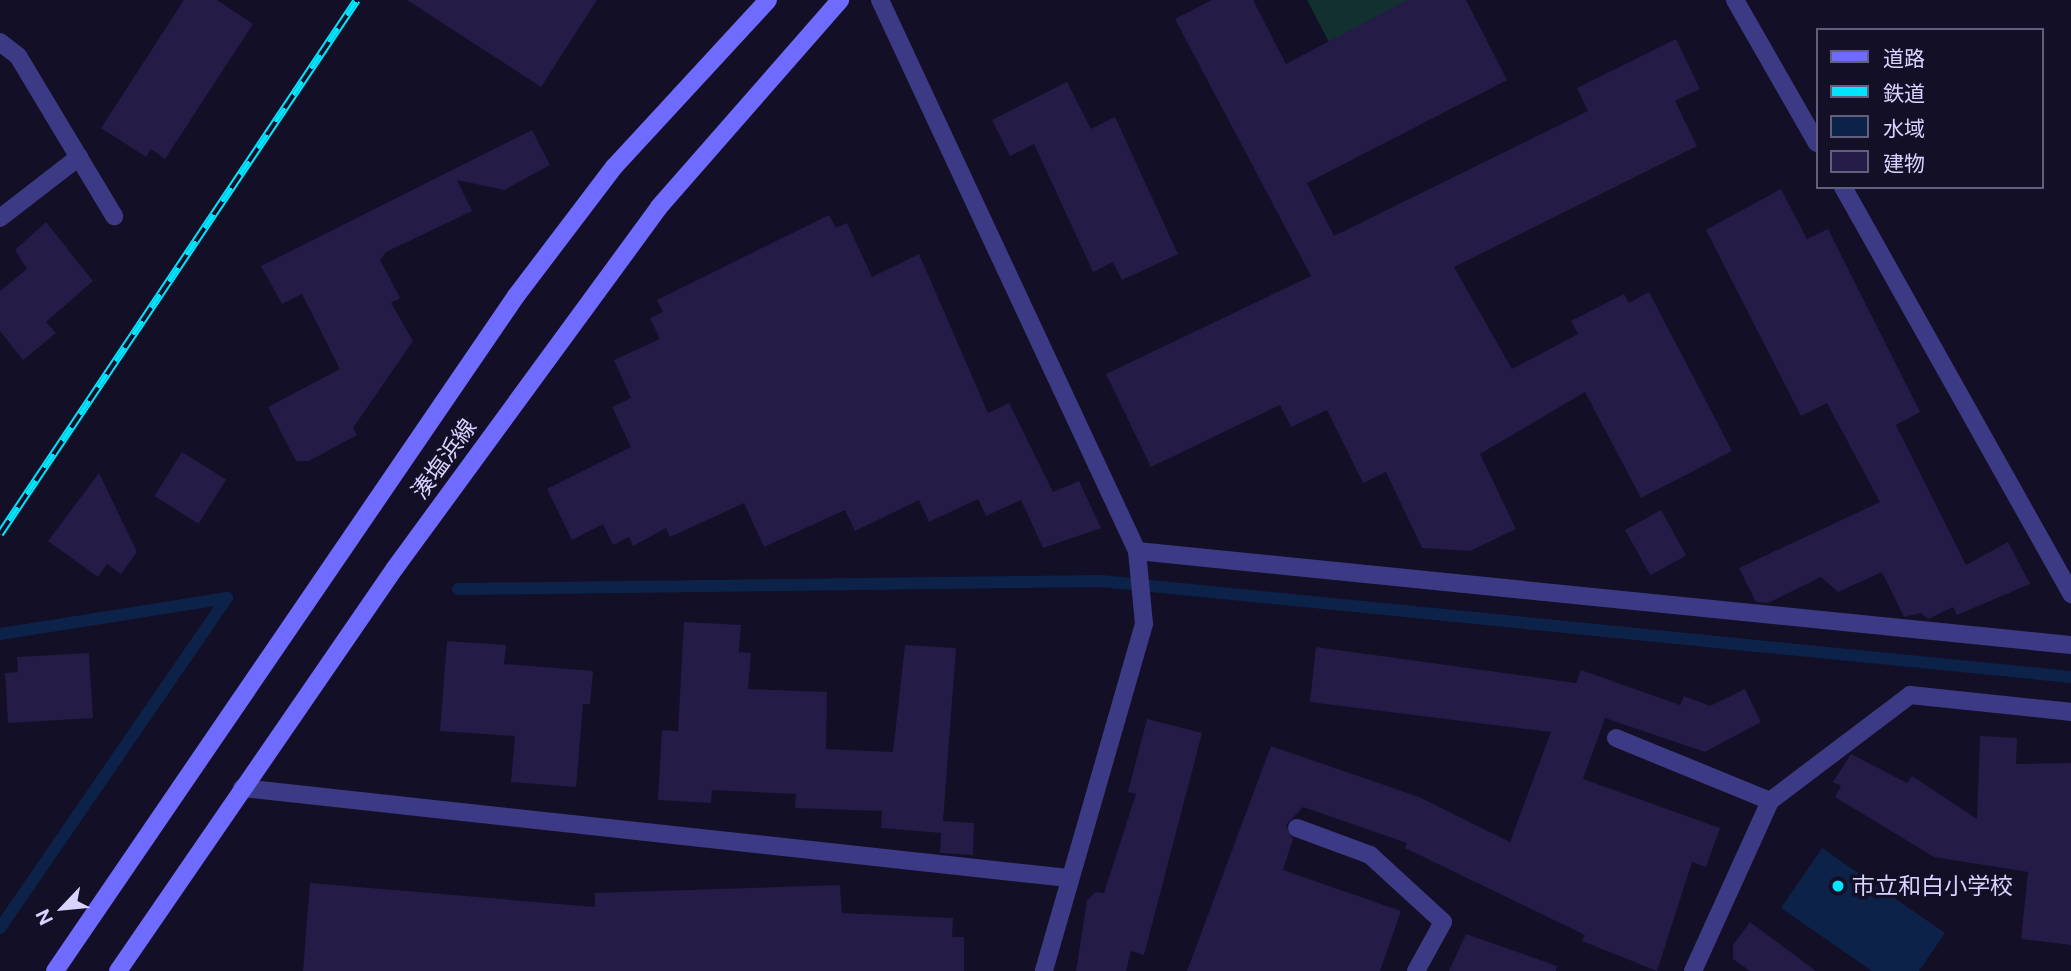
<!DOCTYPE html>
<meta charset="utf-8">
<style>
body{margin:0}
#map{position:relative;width:2071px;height:971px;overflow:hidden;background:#130f26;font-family:"Public Sans","Noto Sans JP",sans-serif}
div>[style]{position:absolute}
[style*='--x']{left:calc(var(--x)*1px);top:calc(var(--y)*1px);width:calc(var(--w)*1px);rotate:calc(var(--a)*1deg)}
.green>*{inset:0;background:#12302f}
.water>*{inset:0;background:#0c2248}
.stream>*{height:12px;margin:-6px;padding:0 6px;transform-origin:6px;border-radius:6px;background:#0c2248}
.building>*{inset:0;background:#241b47;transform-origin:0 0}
.service>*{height:18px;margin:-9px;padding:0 9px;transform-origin:9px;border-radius:9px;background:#3d3a85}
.minor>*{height:18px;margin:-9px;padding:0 9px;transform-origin:9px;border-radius:9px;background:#3d3a85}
.secondary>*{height:18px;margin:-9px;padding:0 9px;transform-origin:9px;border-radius:9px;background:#6f6bff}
.rail>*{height:8px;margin-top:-4px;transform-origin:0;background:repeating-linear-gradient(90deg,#130f26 0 16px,#00e5ff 0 32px);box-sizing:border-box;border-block:2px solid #00e5ff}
.dots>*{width:19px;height:19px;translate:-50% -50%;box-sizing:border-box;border:4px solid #130f26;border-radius:50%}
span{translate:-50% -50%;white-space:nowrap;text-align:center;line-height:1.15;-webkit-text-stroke:7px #130f26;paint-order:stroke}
.street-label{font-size:23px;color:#d9d4ff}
.poi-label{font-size:23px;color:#d9d4ff}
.left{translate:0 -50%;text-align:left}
.legend{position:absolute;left:1816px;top:28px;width:228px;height:161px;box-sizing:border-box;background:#130f26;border:2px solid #625e7d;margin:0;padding:9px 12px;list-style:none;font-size:21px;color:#d9d4ff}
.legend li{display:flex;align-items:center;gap:14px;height:35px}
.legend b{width:35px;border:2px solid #625e7d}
.north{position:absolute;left:28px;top:873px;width:70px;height:70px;-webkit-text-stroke:5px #130f26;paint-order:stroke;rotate:244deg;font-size:19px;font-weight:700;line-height:28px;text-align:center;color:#d9d4ff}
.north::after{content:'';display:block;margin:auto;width:24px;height:32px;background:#d9d4ff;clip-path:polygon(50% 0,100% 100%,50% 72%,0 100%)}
</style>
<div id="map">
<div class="green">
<div style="clip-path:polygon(1307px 0,1408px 0,1329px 42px)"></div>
</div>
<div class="water">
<div style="clip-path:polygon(1822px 848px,1945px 933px,1919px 971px,1872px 971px,1781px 908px)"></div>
</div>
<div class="stream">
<div style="--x:458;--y:589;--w:643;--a:-0.71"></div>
<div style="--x:1101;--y:581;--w:975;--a:5.65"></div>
<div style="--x:0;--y:634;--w:230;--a:-9"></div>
<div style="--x:0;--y:928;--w:401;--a:-55.5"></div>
</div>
<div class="building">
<div style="clip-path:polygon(184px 0,217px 0,253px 24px,165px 159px,151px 149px,146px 157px,101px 128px)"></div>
<div style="clip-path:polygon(407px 0,597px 0,541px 87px)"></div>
<div style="clip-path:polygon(1212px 0,1253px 0,1286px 64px,1407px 0,1466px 0,1507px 80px,1307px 183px,1334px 236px,1588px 111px,1577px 88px,1676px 39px,1700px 89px,1675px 101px,1697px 146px,1454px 267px,1512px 369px,1578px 334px,1571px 321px,1624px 294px,1629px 303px,1649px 292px,1732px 451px,1641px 498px,1585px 392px,1480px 454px,1516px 529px,1470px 551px,1422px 548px,1386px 472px,1363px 483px,1327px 410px,1291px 427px,1280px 405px,1151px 467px,1106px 374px,1311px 276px,1175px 19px)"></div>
<div style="clip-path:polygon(1067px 82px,1091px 129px,1115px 117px,1178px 254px,1122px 280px,1113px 262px,1093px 272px,1034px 144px,1010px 156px,992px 120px)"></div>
<div style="clip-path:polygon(532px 130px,550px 165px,504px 190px,457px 180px,472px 211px,386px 252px,380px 260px,400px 298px,391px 303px,413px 341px,353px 428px,357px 435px,309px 461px,296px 461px,268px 407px,340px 369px,302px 294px,282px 304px,261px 266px)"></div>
<div style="clip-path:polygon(1781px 189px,1807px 239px,1828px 229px,1920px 412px,1896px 425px,1966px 565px,2008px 542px,2030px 584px,1957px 615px,1953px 607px,1928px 619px,1921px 613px,1904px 617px,1882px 572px,1838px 592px,1821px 577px,1768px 603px,1756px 602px,1739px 568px,1880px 502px,1827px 403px,1801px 416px,1706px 230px)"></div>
<div style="clip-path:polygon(829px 215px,836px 228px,847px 223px,872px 277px,919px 254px,988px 413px,1009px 403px,1053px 492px,1079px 481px,1101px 528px,1043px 548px,1021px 500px,986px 516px,978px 499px,929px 522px,919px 500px,855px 531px,845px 510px,764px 547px,744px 503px,670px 537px,666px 528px,633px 546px,629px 537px,613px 545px,603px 524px,572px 540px,547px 489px,631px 447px,612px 407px,631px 398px,614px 360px,660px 339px,650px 318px,663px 312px,657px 300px)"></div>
<div style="clip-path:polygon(46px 222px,93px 281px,46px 322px,56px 333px,23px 360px,0 331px,0 291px,27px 269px,15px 250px)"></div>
<div style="left:182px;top:452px;width:52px;height:52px;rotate:32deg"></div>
<div style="clip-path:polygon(99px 473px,137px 552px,121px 574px,107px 564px,98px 577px,48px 541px)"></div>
<div style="left:1661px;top:510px;width:52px;height:41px;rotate:61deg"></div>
<div style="clip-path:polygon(684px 622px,741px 625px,739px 652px,751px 653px,748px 689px,827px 692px,826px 749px,893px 752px,905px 645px,956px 648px,943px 821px,974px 823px,973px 855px,940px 853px,941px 833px,881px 828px,882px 811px,795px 808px,796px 794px,712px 790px,711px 803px,658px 800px,662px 730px,678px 731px)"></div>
<div style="clip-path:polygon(447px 641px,506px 645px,504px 664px,593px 671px,590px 704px,583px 704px,576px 787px,511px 782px,515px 736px,440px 731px)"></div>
<div style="clip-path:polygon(1316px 647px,1576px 683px,1581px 670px,1680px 705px,1684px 696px,1710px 706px,1745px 689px,1761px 722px,1705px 752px,1605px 718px,1583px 779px,1720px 828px,1706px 867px,1692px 862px,1657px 971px,1582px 941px,1585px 935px,1405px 848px,1407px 843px,1303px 807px,1286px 825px,1293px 839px,1283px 870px,1401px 911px,1380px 971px,1187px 971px,1271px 746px,1419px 797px,1510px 842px,1551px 732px,1310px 702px)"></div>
<div style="clip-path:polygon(89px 653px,93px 718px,8px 723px,5px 673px,18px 672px,17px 657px)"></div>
<div style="clip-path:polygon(1147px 719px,1202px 733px,1144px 955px,1131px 951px,1126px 971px,1076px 971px,1087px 901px,1095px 892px,1104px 893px,1136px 794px,1128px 792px)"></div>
<div style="clip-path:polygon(1980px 736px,2017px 738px,2016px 764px,2071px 763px,2071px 945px,2021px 939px,2028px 872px,1934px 857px,1835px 797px,1841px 786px,1833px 782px,1851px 754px,1907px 783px,1912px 776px,1977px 819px)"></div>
<div style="clip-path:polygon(310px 883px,595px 907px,595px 893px,840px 885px,842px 913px,953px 918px,952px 937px,964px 937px,964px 971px,303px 971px)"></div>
<div style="clip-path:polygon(1750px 922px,1816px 971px,1750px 971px,1733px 959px,1733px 945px)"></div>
<div style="clip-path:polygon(1466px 934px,1557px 966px,1556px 971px,1449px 971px)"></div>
</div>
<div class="service">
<div style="--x:1616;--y:738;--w:166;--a:22.2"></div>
</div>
<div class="minor">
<div style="--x:880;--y:0;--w:608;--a:64.99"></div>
<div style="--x:1137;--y:551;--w:73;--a:84.5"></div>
<div style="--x:1144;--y:624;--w:361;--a:106.1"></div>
<div style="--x:1735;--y:0;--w:165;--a:60.2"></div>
<div style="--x:0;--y:42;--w:23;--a:38"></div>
<div style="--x:18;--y:56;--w:187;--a:59"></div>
<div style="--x:1843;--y:187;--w:467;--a:60.7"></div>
<div style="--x:0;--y:218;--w:100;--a:-37.7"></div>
<div style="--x:1137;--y:551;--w:939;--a:5.75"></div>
<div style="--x:242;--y:788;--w:831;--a:6.22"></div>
<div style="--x:1297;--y:828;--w:78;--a:20.3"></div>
<div style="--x:1370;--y:855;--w:99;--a:42.5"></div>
<div style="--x:1443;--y:922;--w:56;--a:118.9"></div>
<div style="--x:1693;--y:971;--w:187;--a:-65.6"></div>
<div style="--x:1770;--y:801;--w:176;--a:-37.1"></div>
<div style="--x:1910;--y:695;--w:162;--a:6"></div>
</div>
<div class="secondary">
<div style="--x:55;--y:971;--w:817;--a:-55.67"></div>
<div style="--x:516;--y:296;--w:162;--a:-52.8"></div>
<div style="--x:614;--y:167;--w:227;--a:-47.3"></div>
<div style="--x:118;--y:971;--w:489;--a:-55.5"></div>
<div style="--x:395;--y:568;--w:447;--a:-53.8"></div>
<div style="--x:659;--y:207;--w:275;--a:-48.8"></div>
</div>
<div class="rail">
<div style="--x:0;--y:534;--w:642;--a:-56.24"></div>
</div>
<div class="dots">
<div style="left:1838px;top:886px;background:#00e5ff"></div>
</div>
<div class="street-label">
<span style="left:444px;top:459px;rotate:-54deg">湊塩浜線</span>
</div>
<div class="poi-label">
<span class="left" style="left:1852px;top:886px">市立和白小学校</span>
</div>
<ul class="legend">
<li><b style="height:9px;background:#6f6bff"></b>道路</li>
<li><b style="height:9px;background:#00e5ff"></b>鉄道</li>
<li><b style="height:19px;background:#0c2248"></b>水域</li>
<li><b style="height:19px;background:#241b47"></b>建物</li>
</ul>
<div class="north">N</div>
</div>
